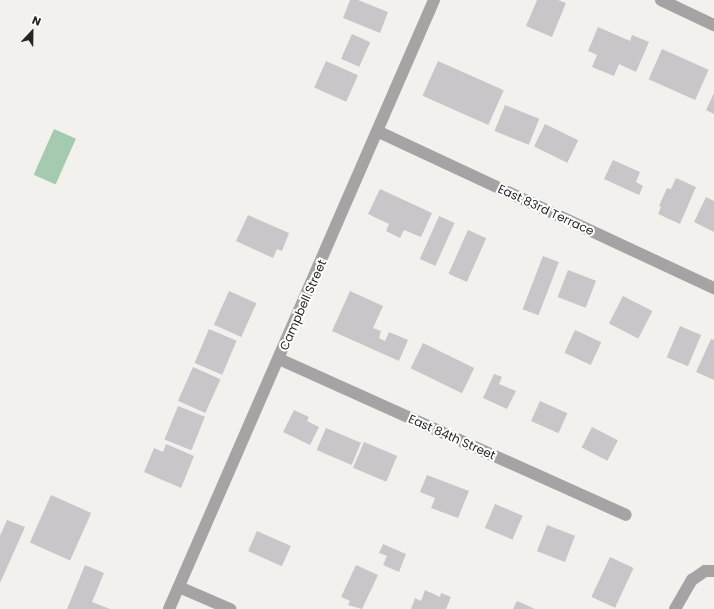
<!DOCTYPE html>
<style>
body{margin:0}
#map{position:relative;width:714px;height:609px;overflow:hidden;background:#f2f1ee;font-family:Poppins,sans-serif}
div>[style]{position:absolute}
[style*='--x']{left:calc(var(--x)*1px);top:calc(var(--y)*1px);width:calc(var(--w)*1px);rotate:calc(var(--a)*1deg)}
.green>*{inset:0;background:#a4cbaf;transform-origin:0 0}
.building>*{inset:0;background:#c8c6c8;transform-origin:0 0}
.minor>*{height:12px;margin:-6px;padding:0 6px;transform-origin:6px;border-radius:6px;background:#a5a3a3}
span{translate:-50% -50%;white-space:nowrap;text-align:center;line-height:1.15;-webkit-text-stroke:4px #fff;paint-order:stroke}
.street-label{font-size:12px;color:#252423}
.north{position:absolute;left:12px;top:12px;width:40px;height:40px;-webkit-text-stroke:3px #fff;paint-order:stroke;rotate:22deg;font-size:11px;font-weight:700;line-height:16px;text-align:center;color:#252423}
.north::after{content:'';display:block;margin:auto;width:14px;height:18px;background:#252423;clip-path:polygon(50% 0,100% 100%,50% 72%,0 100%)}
</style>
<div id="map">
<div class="green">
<div style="left:54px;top:129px;width:24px;height:50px;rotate:24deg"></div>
</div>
<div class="building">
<div style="clip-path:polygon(350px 0,358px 0,388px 12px,380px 33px,343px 18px)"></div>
<div style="clip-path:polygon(537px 0,558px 0,566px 3px,552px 37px,526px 26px)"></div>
<div style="clip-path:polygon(598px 27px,630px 41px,632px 35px,649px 42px,636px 72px,619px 64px,614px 76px,592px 67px,597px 55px,588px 51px)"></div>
<div style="left:352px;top:34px;width:20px;height:27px;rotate:24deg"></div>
<div style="left:662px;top:49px;width:51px;height:33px;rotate:24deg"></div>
<div style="left:326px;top:61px;width:35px;height:29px;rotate:24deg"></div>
<div style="left:438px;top:61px;width:72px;height:38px;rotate:24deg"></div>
<div style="clip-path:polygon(714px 93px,714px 114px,706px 110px)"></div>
<div style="left:505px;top:105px;width:37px;height:28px;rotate:22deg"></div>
<div style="left:545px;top:124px;width:37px;height:25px;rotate:26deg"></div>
<div style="clip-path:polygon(613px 160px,640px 172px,636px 182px,643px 186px,639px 195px,604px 179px)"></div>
<div style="clip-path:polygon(676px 178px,696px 187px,680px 224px,658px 214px,661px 207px,659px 206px,667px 188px,671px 189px)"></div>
<div style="clip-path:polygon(380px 189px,432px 213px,421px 237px,404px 230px,400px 238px,386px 231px,389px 224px,368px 214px)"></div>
<div style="clip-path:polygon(706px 197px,714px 201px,714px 232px,694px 222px)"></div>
<div style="clip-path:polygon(248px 215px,289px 233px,282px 251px,277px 249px,273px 258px,236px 241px)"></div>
<div style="left:439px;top:216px;width:17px;height:47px;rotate:24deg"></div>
<div style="left:468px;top:230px;width:20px;height:48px;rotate:24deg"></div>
<div style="left:543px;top:256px;width:17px;height:57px;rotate:21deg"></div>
<div style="left:568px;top:270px;width:30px;height:29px;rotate:21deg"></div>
<div style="left:229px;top:291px;width:30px;height:37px;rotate:24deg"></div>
<div style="clip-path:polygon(350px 291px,383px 306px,373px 328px,381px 331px,379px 338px,385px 341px,389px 332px,408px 340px,399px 361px,332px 331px)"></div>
<div style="left:623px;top:296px;width:33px;height:31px;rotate:27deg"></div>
<div style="left:680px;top:326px;width:23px;height:34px;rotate:23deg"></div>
<div style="left:209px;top:329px;width:30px;height:37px;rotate:23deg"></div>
<div style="left:575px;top:330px;width:29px;height:25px;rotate:25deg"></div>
<div style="clip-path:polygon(711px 339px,714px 340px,714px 380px,696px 372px)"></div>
<div style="left:423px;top:343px;width:57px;height:28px;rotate:26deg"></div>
<div style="left:193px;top:367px;width:30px;height:37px;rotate:24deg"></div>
<div style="clip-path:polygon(494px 374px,502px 377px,499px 384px,516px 391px,507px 409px,483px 398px)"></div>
<div style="left:540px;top:401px;width:30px;height:22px;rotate:24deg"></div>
<div style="left:178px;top:406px;width:29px;height:36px;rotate:22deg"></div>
<div style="clip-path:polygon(294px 410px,309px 417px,307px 421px,319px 427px,310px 445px,283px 432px)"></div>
<div style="left:592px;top:427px;width:29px;height:23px;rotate:27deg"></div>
<div style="left:326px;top:428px;width:38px;height:24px;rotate:23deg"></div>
<div style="left:364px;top:442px;width:36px;height:28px;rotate:23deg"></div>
<div style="clip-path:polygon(166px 444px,194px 456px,181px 488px,144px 472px,154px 448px,163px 452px)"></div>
<div style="clip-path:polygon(427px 475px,469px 491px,458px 518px,431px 508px,435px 498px,420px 492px)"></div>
<div style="left:51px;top:495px;width:44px;height:52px;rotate:24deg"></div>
<div style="left:495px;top:504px;width:30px;height:26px;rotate:23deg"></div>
<div style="clip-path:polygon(7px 520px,25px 527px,0 583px,0 536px)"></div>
<div style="left:547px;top:525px;width:30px;height:28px;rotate:21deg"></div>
<div style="left:257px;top:531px;width:37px;height:22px;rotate:24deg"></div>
<div style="clip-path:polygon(383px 544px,406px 554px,399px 572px,383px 565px,387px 556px,379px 553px)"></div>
<div style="left:610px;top:557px;width:26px;height:44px;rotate:25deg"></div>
<div style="clip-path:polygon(85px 565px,104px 573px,92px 602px,110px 609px,67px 609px)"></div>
<div style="clip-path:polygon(356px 565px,378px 575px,362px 609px,348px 605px,350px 601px,341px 597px)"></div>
<div style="clip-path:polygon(425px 590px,440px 597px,441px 593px,451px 597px,446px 609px,411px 609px,415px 598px,421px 601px)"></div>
<div style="clip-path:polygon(517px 601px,535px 609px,513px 609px)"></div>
</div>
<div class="minor">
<div style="--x:661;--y:0;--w:59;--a:25.3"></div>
<div style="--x:379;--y:132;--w:370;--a:25"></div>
<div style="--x:279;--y:359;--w:380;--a:24.2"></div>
<div style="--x:179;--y:587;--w:56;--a:23.3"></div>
<div style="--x:169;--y:609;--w:664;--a:-66.48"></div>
<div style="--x:675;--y:609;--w:34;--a:-60"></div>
<div style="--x:692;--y:580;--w:16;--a:-35"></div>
<div style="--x:705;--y:571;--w:9;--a:0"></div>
</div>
<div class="street-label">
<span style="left:546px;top:210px;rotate:25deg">East 83rd Terrace</span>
<span style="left:303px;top:305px;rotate:-66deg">Campbell Street</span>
<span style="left:452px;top:437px;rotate:24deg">East 84th Street</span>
</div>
<div class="north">N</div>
</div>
